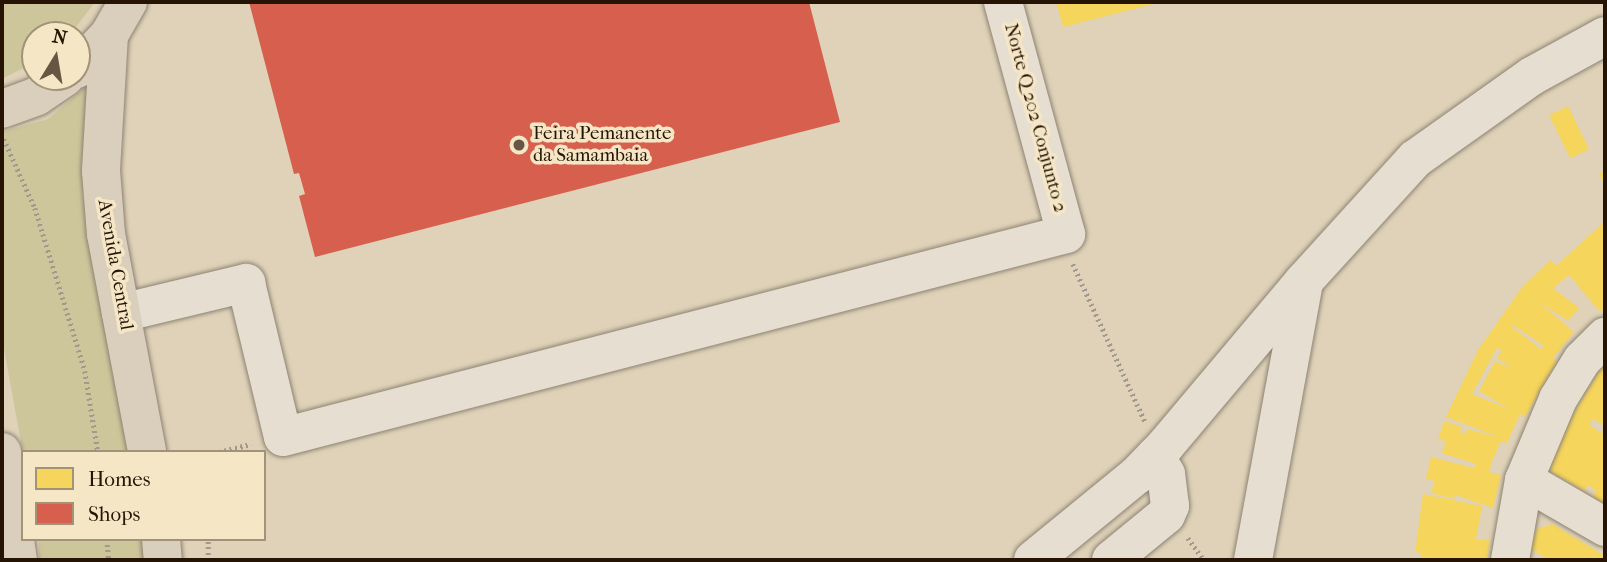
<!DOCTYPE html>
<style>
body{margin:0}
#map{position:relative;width:1607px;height:562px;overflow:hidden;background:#dfd2b8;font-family:"IM FELL French Canon",serif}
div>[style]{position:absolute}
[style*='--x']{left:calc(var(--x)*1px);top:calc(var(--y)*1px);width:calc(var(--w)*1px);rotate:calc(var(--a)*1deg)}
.green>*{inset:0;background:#cec69b;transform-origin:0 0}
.homes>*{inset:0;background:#f6d55c;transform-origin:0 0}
.shops>*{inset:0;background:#d6604d}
.path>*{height:4.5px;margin-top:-2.25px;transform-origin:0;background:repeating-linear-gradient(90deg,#9f998e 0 2px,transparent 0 5.5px)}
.roads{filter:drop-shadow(0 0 2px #8d8373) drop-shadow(0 0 2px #8d8373)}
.minor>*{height:38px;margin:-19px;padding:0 19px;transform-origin:19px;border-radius:19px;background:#e5ded1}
.major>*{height:38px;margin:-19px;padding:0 19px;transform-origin:19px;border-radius:19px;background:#d9cfbc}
.dots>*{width:19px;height:19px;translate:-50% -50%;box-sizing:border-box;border:4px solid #f5e6c6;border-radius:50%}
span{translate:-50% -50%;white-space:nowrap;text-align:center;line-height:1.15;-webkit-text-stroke:7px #f5e6c6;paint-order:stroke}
.street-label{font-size:19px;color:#251404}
.poi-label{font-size:19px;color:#251404}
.left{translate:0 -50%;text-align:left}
.frame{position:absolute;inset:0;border:4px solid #251404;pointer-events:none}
.legend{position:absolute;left:21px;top:450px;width:245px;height:91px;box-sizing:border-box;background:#f5e6c6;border:2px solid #a29278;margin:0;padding:9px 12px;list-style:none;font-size:21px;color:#251404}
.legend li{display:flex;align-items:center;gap:14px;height:35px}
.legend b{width:35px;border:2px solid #a29278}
.north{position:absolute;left:21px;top:21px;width:70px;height:70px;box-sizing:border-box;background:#f5e6c6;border:2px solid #a29278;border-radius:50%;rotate:11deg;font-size:19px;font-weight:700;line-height:28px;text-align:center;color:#251404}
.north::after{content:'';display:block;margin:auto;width:24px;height:32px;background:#665643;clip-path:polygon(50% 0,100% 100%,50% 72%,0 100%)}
</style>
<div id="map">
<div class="green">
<div style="clip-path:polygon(2px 2px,95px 2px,70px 35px,35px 35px,35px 62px,2px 79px)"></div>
<div style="clip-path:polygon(90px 83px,82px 196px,142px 452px,23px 453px,2px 338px,2px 132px,48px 119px)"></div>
<div style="left:39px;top:539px;width:108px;height:21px"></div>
</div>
<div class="homes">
<div style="clip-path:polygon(1056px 2px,1157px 2px,1157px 3px,1063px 27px)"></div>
<div style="left:1568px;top:106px;width:48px;height:21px;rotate:64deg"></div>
<div style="clip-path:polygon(1605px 170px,1605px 186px,1599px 174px)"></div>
<div style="clip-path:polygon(evenodd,1605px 221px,1605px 308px,1600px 312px,1569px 275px,1553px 288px,1579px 308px,1568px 321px,1539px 302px,1574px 332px,1553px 358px,1557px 361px,1525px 417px,1520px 414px,1507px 443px,1501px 441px,1493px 459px,1489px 472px,1501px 475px,1493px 508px,1455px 495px,1454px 499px,1431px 493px,1435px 481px,1426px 479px,1431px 457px,1474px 468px,1476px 464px,1442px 453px,1446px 441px,1438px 439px,1444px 421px,1462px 427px,1460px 432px,1465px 434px,1467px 429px,1499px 437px,1446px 417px,1478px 350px,1523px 286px,1551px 260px,1556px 266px,1605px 221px,1513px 325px,1544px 346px,1541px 349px,1512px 327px,1513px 325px,1605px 221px,1497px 348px,1502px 351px,1497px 358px,1513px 369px,1495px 361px,1479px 391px,1509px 409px,1472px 394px,1497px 348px)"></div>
<div style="clip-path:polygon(1605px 361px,1605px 426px,1593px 419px,1589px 425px,1605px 435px,1605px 504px,1592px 496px,1596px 491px,1588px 485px,1584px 491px,1551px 472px,1548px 456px)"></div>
<div style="clip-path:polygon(1423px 494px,1482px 506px,1476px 539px,1489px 540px,1488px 560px,1420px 560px,1421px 553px,1415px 552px)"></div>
<div style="clip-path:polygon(1552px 524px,1605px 556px,1605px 560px,1550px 560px,1527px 547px,1537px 529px)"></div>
</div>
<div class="shops">
<div style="clip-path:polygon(249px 2px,809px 2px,840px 122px,315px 257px,299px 196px,305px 194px,299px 173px,294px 174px)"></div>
</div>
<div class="path">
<div style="--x:4;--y:139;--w:76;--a:65.8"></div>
<div style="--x:35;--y:208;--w:170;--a:72.9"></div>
<div style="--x:85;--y:371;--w:82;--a:80.9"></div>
<div style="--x:1073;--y:264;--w:173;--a:65.4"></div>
<div style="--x:219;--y:452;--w:33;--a:-14"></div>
<div style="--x:1188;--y:538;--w:27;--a:54"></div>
<div style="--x:107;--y:539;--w:21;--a:85"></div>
<div style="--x:208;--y:560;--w:21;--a:-90"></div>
</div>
<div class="roads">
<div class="minor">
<div style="--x:121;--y:313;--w:129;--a:-13.5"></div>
<div style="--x:246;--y:283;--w:158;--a:76.5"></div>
<div style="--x:283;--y:437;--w:809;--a:-14.53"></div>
<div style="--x:1066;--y:234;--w:240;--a:-105.2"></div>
<div style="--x:1524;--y:480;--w:94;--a:30.1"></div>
<div style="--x:1033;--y:560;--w:134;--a:-39.3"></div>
<div style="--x:1137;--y:475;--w:40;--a:-46"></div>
<div style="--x:1165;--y:446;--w:216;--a:-49.9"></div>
<div style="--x:1304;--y:281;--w:165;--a:-47.7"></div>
<div style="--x:1415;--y:159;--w:143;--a:-35.4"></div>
<div style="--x:1532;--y:76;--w:83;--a:-28.7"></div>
<div style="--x:1111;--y:560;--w:71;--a:-39.3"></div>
<div style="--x:1166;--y:515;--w:10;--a:-66"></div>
<div style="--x:1170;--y:506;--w:32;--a:-97"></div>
<div style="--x:1166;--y:474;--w:21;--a:-121"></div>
<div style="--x:1253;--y:560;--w:278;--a:-79.6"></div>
<div style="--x:1510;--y:560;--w:81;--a:-80.1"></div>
<div style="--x:1524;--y:480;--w:88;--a:-67.2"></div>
<div style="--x:1558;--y:399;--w:46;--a:-58.4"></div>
<div style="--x:1582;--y:360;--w:33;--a:-45"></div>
</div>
<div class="major">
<div style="--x:109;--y:35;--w:136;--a:93.4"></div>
<div style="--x:101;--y:171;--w:63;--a:85.5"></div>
<div style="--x:106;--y:234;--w:222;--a:79.3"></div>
<div style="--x:77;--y:69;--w:47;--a:-46.7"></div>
<div style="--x:109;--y:35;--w:38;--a:-60"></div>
<div style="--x:2;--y:109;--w:37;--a:-20"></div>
<div style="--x:37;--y:96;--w:34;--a:-34"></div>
<div style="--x:2;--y:452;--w:109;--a:81.6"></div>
<div style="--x:161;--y:539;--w:21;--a:85"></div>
</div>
</div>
<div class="dots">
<div style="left:519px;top:145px;background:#665643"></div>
</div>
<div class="street-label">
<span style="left:1035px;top:118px;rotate:75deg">Norte Q 202 Conjunto 2</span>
<span style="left:115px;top:265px;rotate:80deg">Avenida Central</span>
</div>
<div class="poi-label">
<span class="left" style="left:533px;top:145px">Feira Pemanente<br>da Samambaia</span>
</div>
<div class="frame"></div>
<ul class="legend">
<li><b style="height:19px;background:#f6d55c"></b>Homes</li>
<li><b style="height:19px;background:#d6604d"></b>Shops</li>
</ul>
<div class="north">N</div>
</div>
